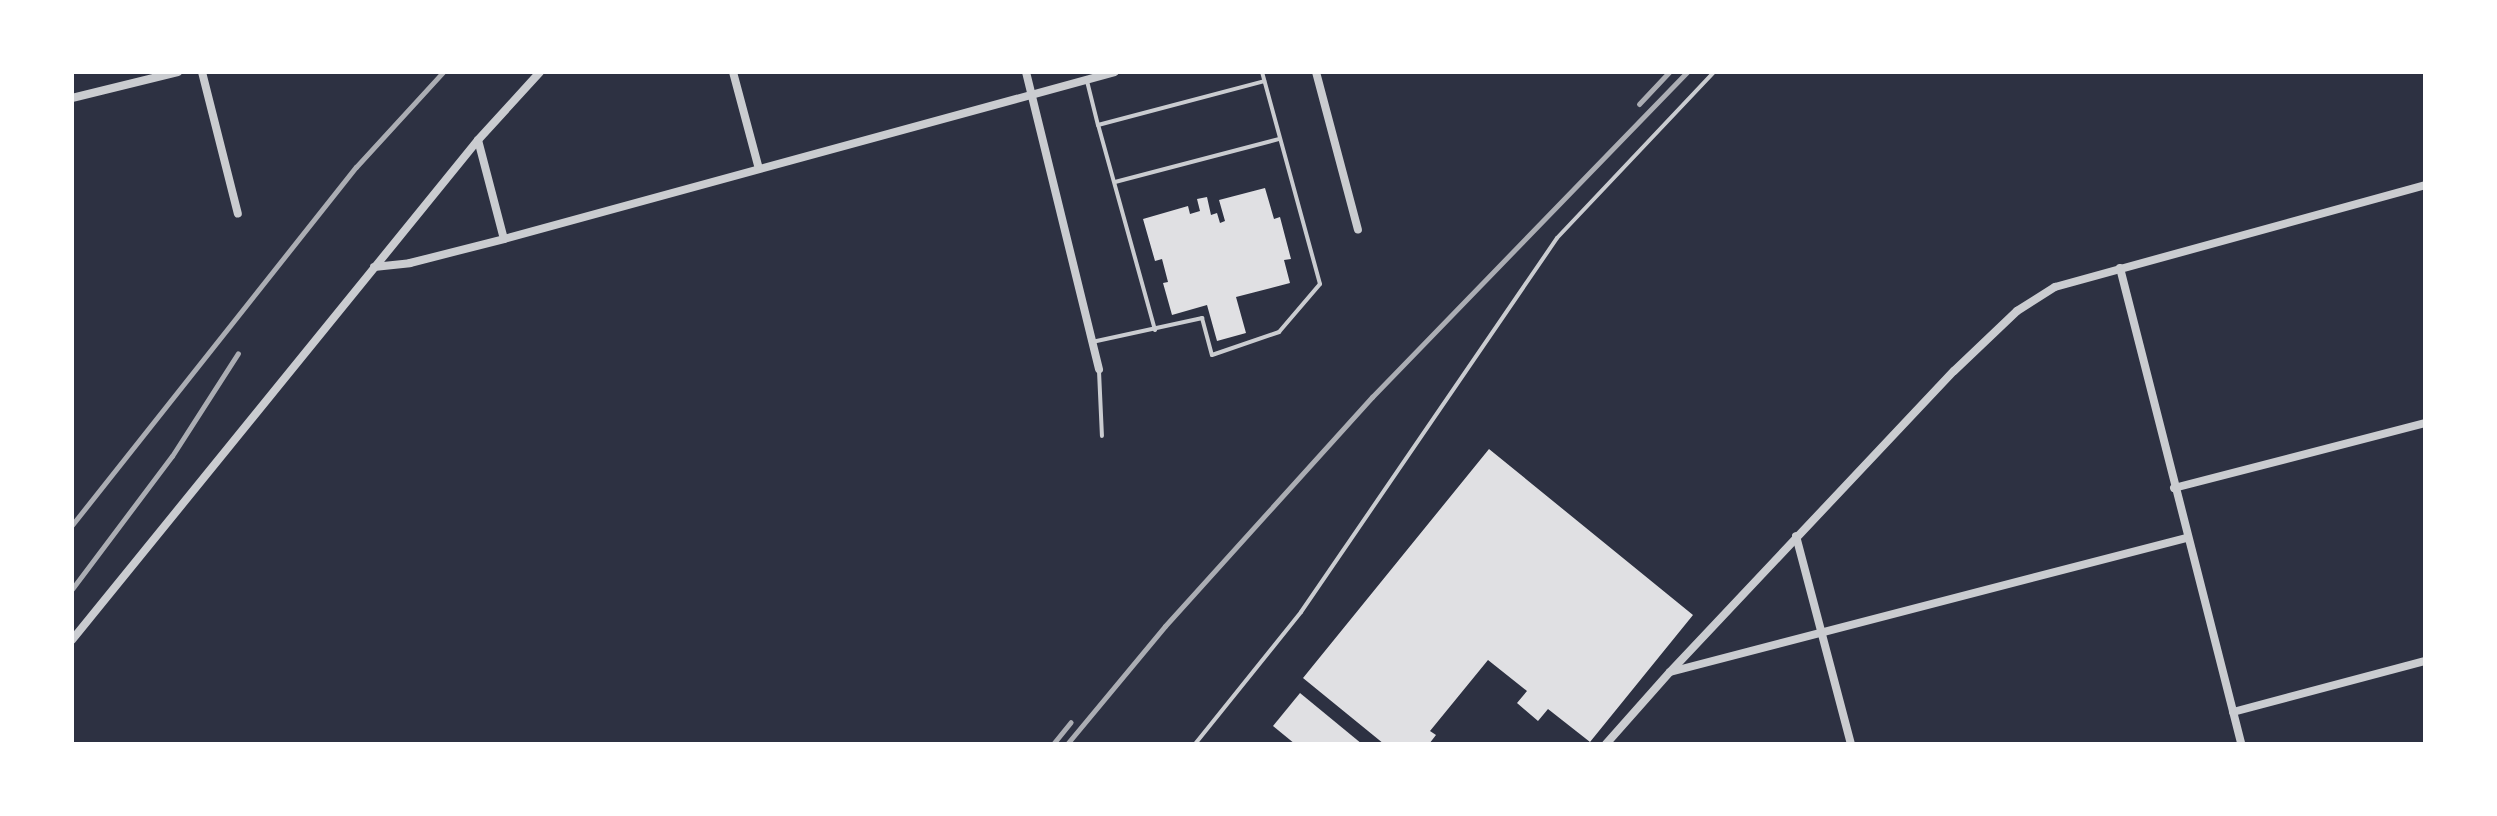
<!DOCTYPE html>
<style>
body{margin:0}
#map{position:relative;width:2497px;height:816px;overflow:hidden;background:#2d3142;font-family:Raleway,sans-serif}
div>[style]{position:absolute}
[style*='--x']{left:calc(var(--x)*1px);top:calc(var(--y)*1px);width:calc(var(--w)*1px);rotate:calc(var(--a)*1deg)}
.building>*{inset:0;background:#e0e0e3}
.service>*{height:4px;margin:-2px;padding:0 2px;transform-origin:2px;border-radius:2px;background:#caccd0}
.minor>*{height:8px;margin:-4px;padding:0 4px;transform-origin:4px;border-radius:4px;background:#caccd0}
.rail>*{height:5px;margin:-2.5px;padding:0 2.5px;transform-origin:2.5px;border-radius:2.5px;background:#abadb3}
span{translate:-50% -50%;white-space:nowrap;text-align:center;line-height:1.15;-webkit-text-stroke:8px #fff;paint-order:stroke}
.frame{position:absolute;inset:0;border:74px solid #fff;pointer-events:none}
</style>
<div id="map">
<div class="building">
<div style="clip-path:polygon(1265px 188px,1274px 219px,1280px 217px,1291px 259px,1284px 260px,1290px 283px,1236px 297px,1246px 333px,1217px 341px,1207px 305px,1172px 315px,1163px 283px,1168px 282px,1162px 259px,1155px 261px,1143px 219px,1188px 206px,1190px 214px,1200px 211px,1197px 199px,1207px 197px,1211px 215px,1217px 213px,1220px 223px,1225px 221px,1219px 200px)"></div>
<div style="clip-path:polygon(1489px 449px,1693px 615px,1590px 742px,1548px 709px,1538px 721px,1517px 703px,1527px 691px,1488px 660px,1430px 731px,1436px 735px,1429px 744px,1384px 744px,1303px 678px)"></div>
<div style="clip-path:polygon(1300px 693px,1362px 744px,1295px 744px,1273px 726px)"></div>
</div>
<div class="service">
<div style="--x:1087;--y:81;--w:45;--a:76"></div>
<div style="--x:1115;--y:182;--w:170;--a:-14.7"></div>
<div style="--x:1155;--y:330;--w:213;--a:-105.5"></div>
<div style="--x:1098;--y:125;--w:172;--a:-14.8"></div>
<div style="--x:1092;--y:342;--w:113;--a:-12.3"></div>
<div style="--x:1202;--y:318;--w:38;--a:75"></div>
<div style="--x:1212;--y:355;--w:71;--a:-18.9"></div>
<div style="--x:1279;--y:332;--w:63;--a:-49.5"></div>
<div style="--x:1320;--y:284;--w:220;--a:-105.3"></div>
<div style="--x:1099;--y:371;--w:65;--a:87.4"></div>
<div style="--x:1195;--y:744;--w:169;--a:-51.2"></div>
<div style="--x:1301;--y:612;--w:453;--a:-55.6"></div>
<div style="--x:1557;--y:238;--w:228;--a:-46.6"></div>
</div>
<div class="minor">
<div style="--x:202;--y:72;--w:146;--a:75.8"></div>
<div style="--x:733;--y:72;--w:100;--a:75"></div>
<div style="--x:1026;--y:72;--w:306;--a:76.2"></div>
<div style="--x:1316;--y:72;--w:163;--a:75.1"></div>
<div style="--x:72;--y:98;--w:109;--a:-13.8"></div>
<div style="--x:478;--y:140;--w:102;--a:75.3"></div>
<div style="--x:374;--y:267;--w:36;--a:-6"></div>
<div style="--x:410;--y:263;--w:97;--a:-14.3"></div>
<div style="--x:504;--y:239;--w:633;--a:-15.29"></div>
<div style="--x:2120;--y:268;--w:491;--a:75.7"></div>
<div style="--x:2174;--y:488;--w:259;--a:-14.5"></div>
<div style="--x:1796;--y:536;--w:215;--a:75.2"></div>
<div style="--x:72;--y:640;--w:644;--a:-50.92"></div>
<div style="--x:478;--y:140;--w:92;--a:-47.6"></div>
<div style="--x:1670;--y:672;--w:414;--a:-46.7"></div>
<div style="--x:1954;--y:371;--w:87;--a:-43.6"></div>
<div style="--x:2017;--y:311;--w:45;--a:-32.3"></div>
<div style="--x:2055;--y:287;--w:384;--a:-15.4"></div>
<div style="--x:2233;--y:712;--w:199;--a:-14.9"></div>
<div style="--x:1606;--y:744;--w:96;--a:-48.4"></div>
<div style="--x:1670;--y:672;--w:533;--a:-14.56"></div>
</div>
<div class="rail">
<div style="--x:1639;--y:104;--w:44;--a:-46.8"></div>
<div style="--x:72;--y:525;--w:457;--a:-51.6"></div>
<div style="--x:356;--y:167;--w:129;--a:-47.5"></div>
<div style="--x:72;--y:589;--w:166;--a:-53.1"></div>
<div style="--x:172;--y:456;--w:122;--a:-57.3"></div>
<div style="--x:1053;--y:744;--w:28;--a:-51"></div>
<div style="--x:1067;--y:744;--w:153;--a:-50.3"></div>
<div style="--x:1165;--y:626;--w:309;--a:-47.9"></div>
<div style="--x:1372;--y:397;--w:453;--a:-45.9"></div>
</div>
<div class="frame"></div>
</div>
